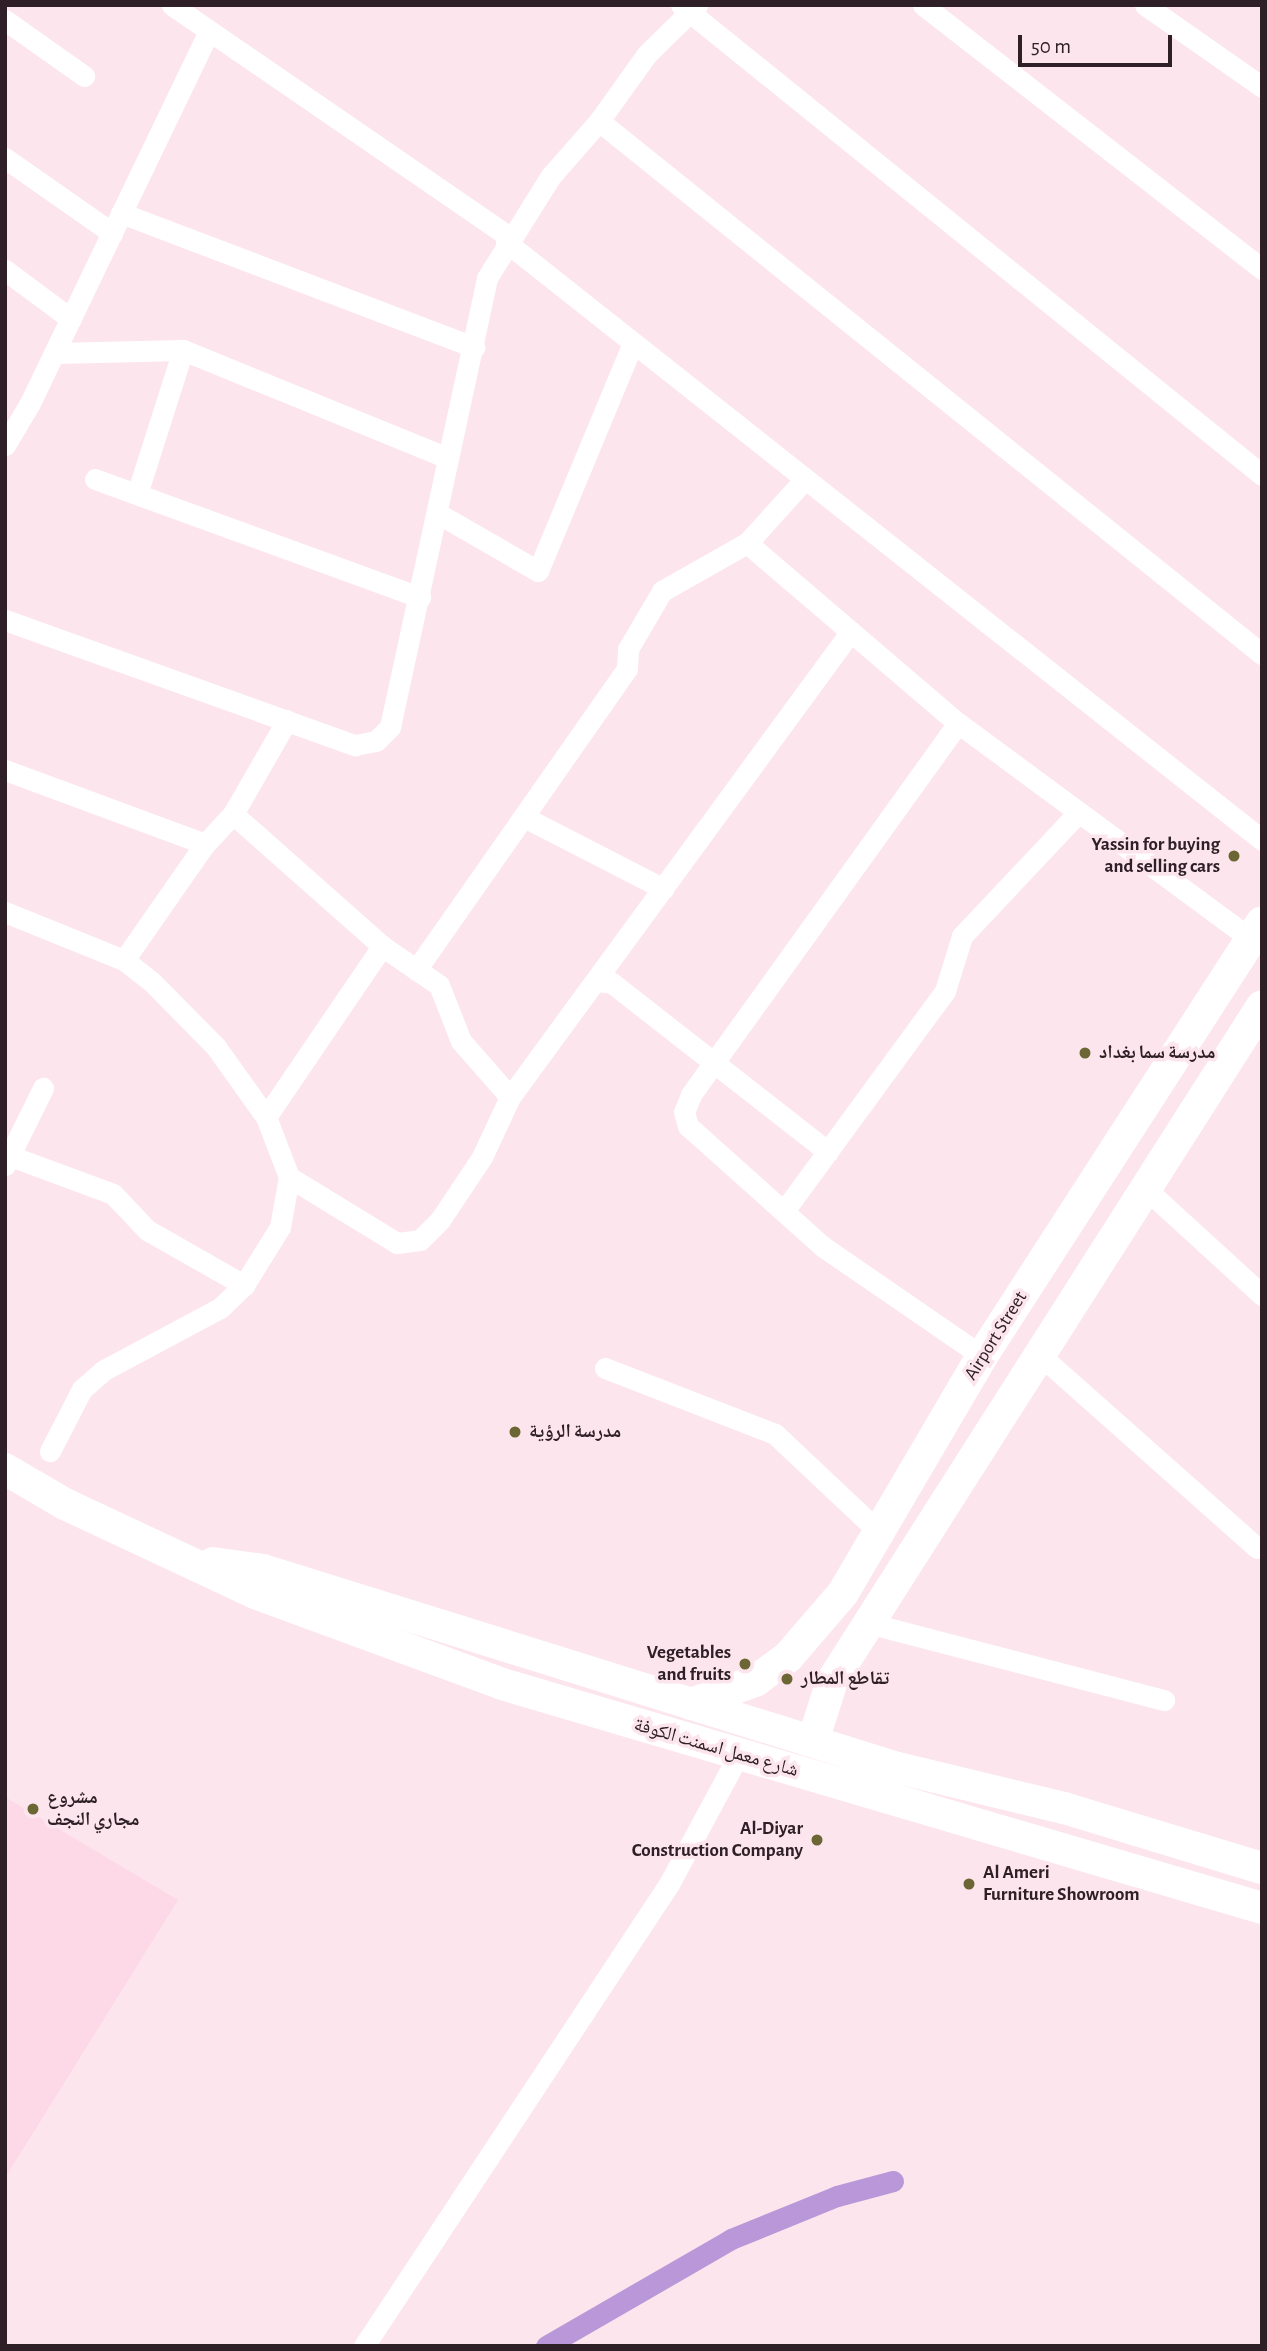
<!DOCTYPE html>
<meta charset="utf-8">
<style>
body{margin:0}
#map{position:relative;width:1267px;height:2351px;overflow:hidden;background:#fde5ee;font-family:"Alegreya Sans","Noto Naskh Arabic",sans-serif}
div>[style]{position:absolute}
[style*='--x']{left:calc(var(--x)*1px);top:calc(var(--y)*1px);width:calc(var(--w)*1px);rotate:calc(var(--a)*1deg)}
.built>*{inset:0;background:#fdd8e7}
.canal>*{height:21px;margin:-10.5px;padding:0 10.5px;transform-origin:10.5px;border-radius:10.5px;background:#b997d8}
.minor>*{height:21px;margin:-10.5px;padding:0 10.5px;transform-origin:10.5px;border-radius:10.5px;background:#fff}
.primary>*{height:32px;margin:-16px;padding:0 16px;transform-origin:16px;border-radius:16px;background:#fff}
.dots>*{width:19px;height:19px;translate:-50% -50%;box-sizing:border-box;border:4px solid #fde5ee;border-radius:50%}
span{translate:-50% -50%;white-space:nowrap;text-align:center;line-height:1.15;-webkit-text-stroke:7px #fde5ee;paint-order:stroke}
.poi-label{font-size:19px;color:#2e2026;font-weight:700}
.right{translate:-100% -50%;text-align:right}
.left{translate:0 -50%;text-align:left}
.street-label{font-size:19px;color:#2e2026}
.frame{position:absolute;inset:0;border:7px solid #2e2026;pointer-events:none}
.scale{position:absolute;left:1018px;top:35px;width:154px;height:32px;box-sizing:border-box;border:4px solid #2e2026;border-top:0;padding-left:9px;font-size:21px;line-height:24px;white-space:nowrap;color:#2e2026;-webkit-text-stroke:5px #fde5ee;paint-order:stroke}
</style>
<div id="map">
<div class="built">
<div style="clip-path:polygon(5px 1797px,178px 1900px,5px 2178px)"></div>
</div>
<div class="canal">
<div style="--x:546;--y:2346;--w:214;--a:-30"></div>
<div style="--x:731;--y:2239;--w:114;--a:-22.1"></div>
<div style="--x:837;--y:2196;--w:58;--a:-15"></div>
</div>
<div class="minor">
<div style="--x:172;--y:5;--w:410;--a:34.5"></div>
<div style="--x:681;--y:5;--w:747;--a:38.97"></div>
<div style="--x:923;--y:5;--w:430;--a:37.9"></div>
<div style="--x:1145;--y:5;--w:143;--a:35"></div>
<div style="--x:5;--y:20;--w:97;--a:35.3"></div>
<div style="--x:599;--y:121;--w:851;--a:38.8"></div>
<div style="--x:5;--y:158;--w:131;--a:35"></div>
<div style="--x:121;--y:213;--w:378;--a:20.8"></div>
<div style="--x:506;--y:242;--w:964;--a:38.34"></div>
<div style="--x:5;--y:270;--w:82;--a:36.6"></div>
<div style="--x:54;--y:353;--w:129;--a:-1.3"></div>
<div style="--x:183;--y:350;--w:286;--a:22.2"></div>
<div style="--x:5;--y:445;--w:49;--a:-59.2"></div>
<div style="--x:30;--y:403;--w:413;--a:-64.3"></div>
<div style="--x:95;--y:479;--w:346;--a:20"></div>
<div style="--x:137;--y:494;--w:151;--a:-72.3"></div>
<div style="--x:437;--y:513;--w:116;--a:29.9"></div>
<div style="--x:538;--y:571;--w:247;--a:-67.4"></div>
<div style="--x:747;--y:543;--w:277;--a:40.5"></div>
<div style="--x:958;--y:723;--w:364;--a:36.4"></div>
<div style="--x:5;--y:620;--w:372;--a:19.7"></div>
<div style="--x:355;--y:745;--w:21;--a:-11"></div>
<div style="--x:376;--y:741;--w:20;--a:-45"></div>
<div style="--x:390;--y:727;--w:459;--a:-77.8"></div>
<div style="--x:487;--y:278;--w:119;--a:-58"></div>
<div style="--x:550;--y:177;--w:74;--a:-48.8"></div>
<div style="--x:599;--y:121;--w:82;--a:-54.4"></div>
<div style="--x:647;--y:54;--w:70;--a:-44.4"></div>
<div style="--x:958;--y:723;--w:458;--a:125.7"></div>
<div style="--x:691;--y:1095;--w:18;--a:112"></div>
<div style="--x:684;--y:1112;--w:15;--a:74"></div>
<div style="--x:688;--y:1126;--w:180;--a:41.8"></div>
<div style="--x:822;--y:1246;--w:194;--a:34.5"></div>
<div style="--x:5;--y:770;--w:213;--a:20.3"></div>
<div style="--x:233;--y:814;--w:199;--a:41.5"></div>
<div style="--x:382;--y:946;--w:69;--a:34.4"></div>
<div style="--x:439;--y:985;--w:60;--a:68.6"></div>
<div style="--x:461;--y:1041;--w:74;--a:48.8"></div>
<div style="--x:524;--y:817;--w:157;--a:27.2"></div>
<div style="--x:5;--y:912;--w:128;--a:22"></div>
<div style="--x:124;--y:960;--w:34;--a:38"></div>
<div style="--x:151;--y:981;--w:93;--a:45.4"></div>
<div style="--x:216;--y:1047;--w:86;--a:54.5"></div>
<div style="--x:266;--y:1117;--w:64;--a:69"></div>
<div style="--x:289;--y:1177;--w:51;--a:100.2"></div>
<div style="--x:280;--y:1227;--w:68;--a:121.8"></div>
<div style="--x:244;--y:1285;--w:33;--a:136"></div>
<div style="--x:220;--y:1308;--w:132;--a:151.9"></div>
<div style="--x:104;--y:1370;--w:29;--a:139"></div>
<div style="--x:82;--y:1389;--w:70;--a:117.3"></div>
<div style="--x:124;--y:960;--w:141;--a:-55.1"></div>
<div style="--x:205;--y:844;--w:41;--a:-47"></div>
<div style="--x:233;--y:814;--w:108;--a:-60.1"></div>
<div style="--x:416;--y:970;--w:368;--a:-55"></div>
<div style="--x:627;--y:669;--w:20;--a:-87"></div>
<div style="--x:628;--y:649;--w:67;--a:-59.6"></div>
<div style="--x:662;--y:591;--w:98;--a:-29.5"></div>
<div style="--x:747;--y:543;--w:86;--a:-47.8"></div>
<div style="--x:598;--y:981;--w:14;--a:8"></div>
<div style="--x:612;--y:983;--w:274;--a:38"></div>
<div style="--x:266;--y:1117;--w:207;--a:-55.8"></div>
<div style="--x:5;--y:1154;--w:115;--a:20.3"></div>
<div style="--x:113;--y:1194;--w:50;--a:46.6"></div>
<div style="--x:147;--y:1230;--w:112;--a:29.6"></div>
<div style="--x:5;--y:1165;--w:86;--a:-63.7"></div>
<div style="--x:289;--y:1177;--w:127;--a:31.4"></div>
<div style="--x:397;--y:1243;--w:23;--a:-7"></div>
<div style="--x:420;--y:1240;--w:28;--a:-45"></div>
<div style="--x:440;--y:1220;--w:76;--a:-56.3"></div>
<div style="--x:482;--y:1157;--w:66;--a:-65"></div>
<div style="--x:510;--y:1097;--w:577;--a:-53.8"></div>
<div style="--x:1147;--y:1190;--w:156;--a:42.4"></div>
<div style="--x:784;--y:1211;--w:273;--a:-53.8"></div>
<div style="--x:945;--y:991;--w:58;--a:-72.8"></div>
<div style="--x:962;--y:936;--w:169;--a:-46.7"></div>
<div style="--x:1041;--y:1356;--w:289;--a:41.6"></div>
<div style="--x:605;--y:1368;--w:182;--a:21.2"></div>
<div style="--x:775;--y:1434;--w:141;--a:43.3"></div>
<div style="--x:868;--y:1623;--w:306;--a:14.6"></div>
<div style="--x:364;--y:2346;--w:554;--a:-56.57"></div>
<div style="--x:669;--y:1884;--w:145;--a:-61.7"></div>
</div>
<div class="primary">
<div style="--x:5;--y:1469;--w:69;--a:30.3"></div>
<div style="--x:65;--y:1504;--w:210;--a:25.1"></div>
<div style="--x:255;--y:1593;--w:263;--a:20.2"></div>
<div style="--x:502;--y:1684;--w:792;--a:16.42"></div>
<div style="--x:213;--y:1563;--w:50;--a:8"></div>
<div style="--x:263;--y:1570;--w:661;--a:17.34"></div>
<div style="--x:894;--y:1767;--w:175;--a:13.6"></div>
<div style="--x:1064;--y:1808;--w:207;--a:16.9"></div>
<div style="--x:691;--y:1704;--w:68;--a:-19.8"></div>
<div style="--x:755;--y:1681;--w:41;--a:-36"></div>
<div style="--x:788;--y:1657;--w:84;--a:-49.3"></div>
<div style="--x:843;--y:1593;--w:275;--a:-59.6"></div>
<div style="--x:982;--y:1356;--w:516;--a:-57.17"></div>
<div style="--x:813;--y:1741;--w:63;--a:-72.4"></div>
<div style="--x:832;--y:1681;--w:800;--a:-57.5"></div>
</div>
<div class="dots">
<div style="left:1234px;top:856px;background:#6b6633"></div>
<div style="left:1085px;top:1053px;background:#6b6633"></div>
<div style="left:515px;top:1432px;background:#6b6633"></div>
<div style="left:745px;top:1664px;background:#6b6633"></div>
<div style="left:787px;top:1679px;background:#6b6633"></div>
<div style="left:33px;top:1809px;background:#6b6633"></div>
<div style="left:817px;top:1840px;background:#6b6633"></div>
<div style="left:969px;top:1884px;background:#6b6633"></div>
</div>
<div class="poi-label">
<span class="right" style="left:1220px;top:856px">Yassin for buying<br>and selling cars</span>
<span class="left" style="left:1099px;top:1053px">مدرسة سما بغداد</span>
<span class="left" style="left:529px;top:1432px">مدرسة الرؤية</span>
<span class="right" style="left:731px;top:1664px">Vegetables<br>and fruits</span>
<span class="left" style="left:801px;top:1679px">تقاطع المطار</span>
<span class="left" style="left:47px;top:1809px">مشروع<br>مجاري النجف</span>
<span class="right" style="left:803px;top:1840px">Al-Diyar<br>Construction Company</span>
<span class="left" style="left:983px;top:1884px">Al Ameri<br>Furniture Showroom</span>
</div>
<div class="street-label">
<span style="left:996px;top:1336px;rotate:-58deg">Airport Street</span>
<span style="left:716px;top:1748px;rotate:16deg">شارع معمل اسمنت الكوفة</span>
</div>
<div class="frame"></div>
<div class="scale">50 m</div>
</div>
